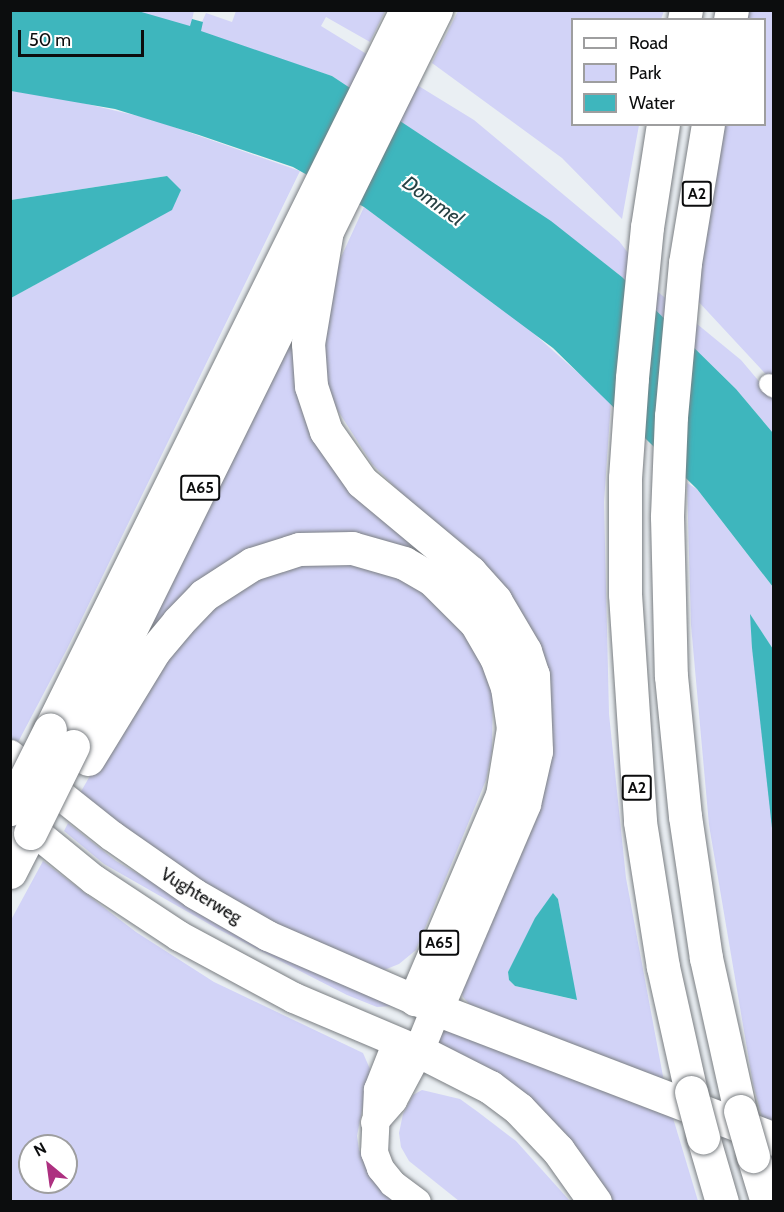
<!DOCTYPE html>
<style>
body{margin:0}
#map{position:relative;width:784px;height:1212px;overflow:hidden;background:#eaeff3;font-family:Cabin,sans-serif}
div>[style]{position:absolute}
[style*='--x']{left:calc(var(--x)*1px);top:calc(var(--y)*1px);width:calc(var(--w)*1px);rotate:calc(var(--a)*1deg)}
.green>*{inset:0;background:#d2d3f7}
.water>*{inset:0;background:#3eb6bd}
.roads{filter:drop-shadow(0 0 2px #7a7e82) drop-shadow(0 0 2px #7a7e82)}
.street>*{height:20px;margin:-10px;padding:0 10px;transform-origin:10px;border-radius:10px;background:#fff}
.secondary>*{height:27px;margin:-13.5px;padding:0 13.5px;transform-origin:13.5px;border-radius:13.5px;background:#fff}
.primary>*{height:30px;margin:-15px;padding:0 15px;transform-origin:15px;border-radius:15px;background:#fff}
.highway>*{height:33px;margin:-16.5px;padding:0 16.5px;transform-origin:16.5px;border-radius:16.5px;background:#fff}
.bridges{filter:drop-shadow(0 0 2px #7a7e82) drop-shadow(0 0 2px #7a7e82)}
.highway-bridge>*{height:33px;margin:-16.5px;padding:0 16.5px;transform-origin:16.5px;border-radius:16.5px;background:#fff}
span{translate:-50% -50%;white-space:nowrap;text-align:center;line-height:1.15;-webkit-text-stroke:4.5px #fff;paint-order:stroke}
.shield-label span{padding:2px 4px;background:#fff;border:2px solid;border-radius:4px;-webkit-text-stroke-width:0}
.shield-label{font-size:16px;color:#0c0d0e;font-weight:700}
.street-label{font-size:18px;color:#0c0d0e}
.water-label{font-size:20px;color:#274143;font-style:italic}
.frame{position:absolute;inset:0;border:12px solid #0c0d0e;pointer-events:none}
.legend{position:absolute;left:571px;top:18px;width:195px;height:108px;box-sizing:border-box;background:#fff;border:2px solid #9e9e9f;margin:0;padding:8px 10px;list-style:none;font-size:18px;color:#0c0d0e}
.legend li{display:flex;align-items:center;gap:12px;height:30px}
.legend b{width:30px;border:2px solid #9e9e9f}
.north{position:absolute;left:18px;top:1134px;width:60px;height:60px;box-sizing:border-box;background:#fff;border:2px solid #9e9e9f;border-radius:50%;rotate:331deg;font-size:16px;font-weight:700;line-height:24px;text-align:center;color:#0c0d0e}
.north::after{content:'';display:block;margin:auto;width:21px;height:27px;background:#ad3080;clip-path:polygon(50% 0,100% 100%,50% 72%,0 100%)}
.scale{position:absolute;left:18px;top:30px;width:126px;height:27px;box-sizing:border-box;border:3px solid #0c0d0e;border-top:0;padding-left:8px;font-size:18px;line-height:21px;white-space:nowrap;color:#0c0d0e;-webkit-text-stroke:4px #fff;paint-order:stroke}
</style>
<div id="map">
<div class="green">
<div style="clip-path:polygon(133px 11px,194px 11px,192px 20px,201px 24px,206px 13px,232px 22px,236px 11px,385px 11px,370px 42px,326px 17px,321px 26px,474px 120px,619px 241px,658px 292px,741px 360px,773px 398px,773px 433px,736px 389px,622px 277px,550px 221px,332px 76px)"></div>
<div style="clip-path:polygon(458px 11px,664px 11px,661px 19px,572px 20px,572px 124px,639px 125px,622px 219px,562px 158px,432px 63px)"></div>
<div style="clip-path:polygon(740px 11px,773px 11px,773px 382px,696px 299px,719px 125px,764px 124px,764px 20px,738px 19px)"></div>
<div style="clip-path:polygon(11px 91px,57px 97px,151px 119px,300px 171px,67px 649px,16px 746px,10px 741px,11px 298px,172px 209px,167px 176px,11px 200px)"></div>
<div style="clip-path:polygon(evenodd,364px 207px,523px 324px,611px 402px,604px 502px,609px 714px,626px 878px,665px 1087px,472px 1007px,463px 997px,460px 984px,539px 783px,437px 529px,372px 464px,333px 403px,320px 352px,332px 277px,364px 207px,553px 893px,558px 899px,576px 1000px,515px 986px,509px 980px,508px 972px,553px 893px)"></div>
<div style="clip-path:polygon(300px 324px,308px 406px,469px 598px,299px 542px,124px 676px)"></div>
<div style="clip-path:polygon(687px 483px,697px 489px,773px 587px,773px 649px,751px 616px,774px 837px,773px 1127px,764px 1125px,753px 1084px,709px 825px,691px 625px)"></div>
<div style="clip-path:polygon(334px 559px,377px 568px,417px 587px,458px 624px,476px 648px,493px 689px,492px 751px,486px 780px,416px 950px,399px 964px,384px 970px,369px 968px,223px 898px,79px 795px,150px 671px,219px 599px,284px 565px)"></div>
<div style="clip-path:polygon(68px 823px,116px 861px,219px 921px,392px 1006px,377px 1007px,347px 995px,216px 928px,104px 864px,64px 831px)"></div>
<div style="clip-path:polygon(evenodd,43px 861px,136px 932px,214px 982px,363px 1053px,370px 1069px,357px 1136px,359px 1150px,368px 1166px,404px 1202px,11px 1202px,11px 920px,43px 861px,30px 1146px,66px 1146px,66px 1182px,30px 1182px,30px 1146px)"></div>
<div style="clip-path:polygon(445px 1029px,673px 1118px,698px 1201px,607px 1201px,440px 1046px,436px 1033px)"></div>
<div style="clip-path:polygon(422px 1090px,460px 1099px,478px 1112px,516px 1141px,570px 1201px,459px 1201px,409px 1161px,401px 1147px,399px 1133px,403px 1114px,413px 1095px)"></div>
</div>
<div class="water">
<div style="clip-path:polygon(11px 10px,138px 11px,190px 26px,192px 19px,203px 22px,201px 31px,332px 76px,551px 221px,622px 277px,736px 389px,773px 433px,773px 587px,697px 489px,553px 348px,364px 207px,293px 167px,199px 135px,115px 109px,11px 91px)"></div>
<div style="clip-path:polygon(167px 176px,181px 190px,172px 210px,11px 298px,11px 200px)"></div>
<div style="clip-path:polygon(750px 614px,773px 649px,773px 837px,752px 648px)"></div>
<div style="clip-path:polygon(553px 893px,558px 899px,577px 1000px,515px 986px,509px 980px,508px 972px,535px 918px)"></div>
</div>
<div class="roads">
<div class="street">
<div style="--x:769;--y:384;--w:6;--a:39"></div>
</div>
<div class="secondary">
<div style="--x:396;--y:1041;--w:52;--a:111.6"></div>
<div style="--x:377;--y:1089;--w:63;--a:92.7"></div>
<div style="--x:374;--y:1152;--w:17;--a:69"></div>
<div style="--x:380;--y:1168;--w:19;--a:51"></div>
<div style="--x:392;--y:1183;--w:31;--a:37"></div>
<div style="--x:374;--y:1122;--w:29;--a:-49"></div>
<div style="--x:393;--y:1100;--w:55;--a:-62"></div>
</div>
<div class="primary">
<div style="--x:10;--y:755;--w:130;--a:38.5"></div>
<div style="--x:112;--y:836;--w:101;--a:34.9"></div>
<div style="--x:195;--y:894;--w:84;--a:29.9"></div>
<div style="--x:268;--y:936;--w:183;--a:23.5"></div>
<div style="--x:436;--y:1009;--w:45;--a:112"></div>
<div style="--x:419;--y:1051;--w:136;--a:-157"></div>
<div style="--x:294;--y:998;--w:131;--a:-151.7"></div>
<div style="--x:179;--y:936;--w:102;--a:-146.6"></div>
<div style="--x:94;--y:880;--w:104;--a:-140.8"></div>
</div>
<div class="highway">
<div style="--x:684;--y:20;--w:10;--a:-79"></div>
<div style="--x:730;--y:20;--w:10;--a:-79"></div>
<div style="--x:663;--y:124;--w:104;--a:98.8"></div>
<div style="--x:647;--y:227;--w:152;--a:95.7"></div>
<div style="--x:632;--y:378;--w:100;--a:94"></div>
<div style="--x:625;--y:478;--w:116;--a:90"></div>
<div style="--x:625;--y:594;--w:228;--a:86.2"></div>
<div style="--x:640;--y:822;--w:147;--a:81"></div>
<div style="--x:663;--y:967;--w:128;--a:77.4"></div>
<div style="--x:708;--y:124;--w:141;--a:99.4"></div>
<div style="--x:685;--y:263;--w:154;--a:95.2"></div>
<div style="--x:671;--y:416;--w:101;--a:92.3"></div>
<div style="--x:667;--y:517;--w:159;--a:88.6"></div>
<div style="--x:671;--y:676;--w:141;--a:84.3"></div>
<div style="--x:685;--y:816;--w:144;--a:81.6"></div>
<div style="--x:706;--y:958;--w:157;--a:77.5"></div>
<div style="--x:327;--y:230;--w:115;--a:99.5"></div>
<div style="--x:308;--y:343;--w:43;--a:86"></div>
<div style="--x:311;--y:386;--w:47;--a:71.6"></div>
<div style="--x:326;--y:431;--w:62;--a:54.8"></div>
<div style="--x:362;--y:482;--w:141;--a:39.8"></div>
<div style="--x:470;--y:572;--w:38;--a:48"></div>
<div style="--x:495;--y:600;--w:59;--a:59.5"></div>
<div style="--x:525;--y:651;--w:25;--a:72"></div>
<div style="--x:533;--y:675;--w:76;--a:87.7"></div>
<div style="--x:536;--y:751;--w:54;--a:102.8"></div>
<div style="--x:524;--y:804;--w:223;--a:113.2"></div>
<div style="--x:436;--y:1009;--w:362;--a:21"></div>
<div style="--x:50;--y:729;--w:802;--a:-63.66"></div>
<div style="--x:73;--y:746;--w:821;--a:-63.75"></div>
<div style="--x:88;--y:759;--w:127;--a:-58.6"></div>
<div style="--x:154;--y:651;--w:38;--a:-50"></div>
<div style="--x:178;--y:622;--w:37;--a:-46"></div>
<div style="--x:204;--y:595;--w:57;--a:-32.9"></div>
<div style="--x:252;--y:564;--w:49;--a:-17.7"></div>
<div style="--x:299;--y:549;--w:53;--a:-1.1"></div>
<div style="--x:352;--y:548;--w:54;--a:16.1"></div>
<div style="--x:404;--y:563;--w:34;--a:30"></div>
<div style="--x:433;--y:580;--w:61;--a:45"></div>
<div style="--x:476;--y:623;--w:39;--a:60"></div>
<div style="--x:496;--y:657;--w:32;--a:70"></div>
<div style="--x:507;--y:687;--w:41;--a:81.7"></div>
<div style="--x:513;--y:728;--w:68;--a:99.3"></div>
<div style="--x:502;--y:795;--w:222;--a:113.1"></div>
<div style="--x:10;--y:872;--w:44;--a:-62.9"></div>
<div style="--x:419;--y:1051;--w:80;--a:26.9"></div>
<div style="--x:490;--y:1087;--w:36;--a:37"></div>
<div style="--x:519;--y:1109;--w:57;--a:46.4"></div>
<div style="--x:558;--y:1150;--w:64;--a:54.6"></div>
<div style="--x:703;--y:1137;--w:68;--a:73.7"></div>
<div style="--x:753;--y:1156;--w:48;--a:73.1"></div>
</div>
</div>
<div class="bridges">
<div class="highway-bridge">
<div style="--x:10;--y:809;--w:89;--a:-63.4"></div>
<div style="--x:30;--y:833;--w:97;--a:-63.7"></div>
<div style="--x:691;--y:1092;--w:47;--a:75.1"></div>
<div style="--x:740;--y:1111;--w:47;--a:73.9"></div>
</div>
</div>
<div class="shield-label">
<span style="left:697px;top:194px">A2</span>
<span style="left:200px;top:488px">A65</span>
<span style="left:637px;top:788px">A2</span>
<span style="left:439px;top:943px">A65</span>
</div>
<div class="street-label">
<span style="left:201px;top:896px;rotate:31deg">Vughterweg</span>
</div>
<div class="water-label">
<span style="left:433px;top:201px;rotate:36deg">Dommel</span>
</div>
<div class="frame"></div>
<ul class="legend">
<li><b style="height:8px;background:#fff"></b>Road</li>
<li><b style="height:16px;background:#d2d3f7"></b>Park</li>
<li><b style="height:16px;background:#3eb6bd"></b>Water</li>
</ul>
<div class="north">N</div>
<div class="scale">50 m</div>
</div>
